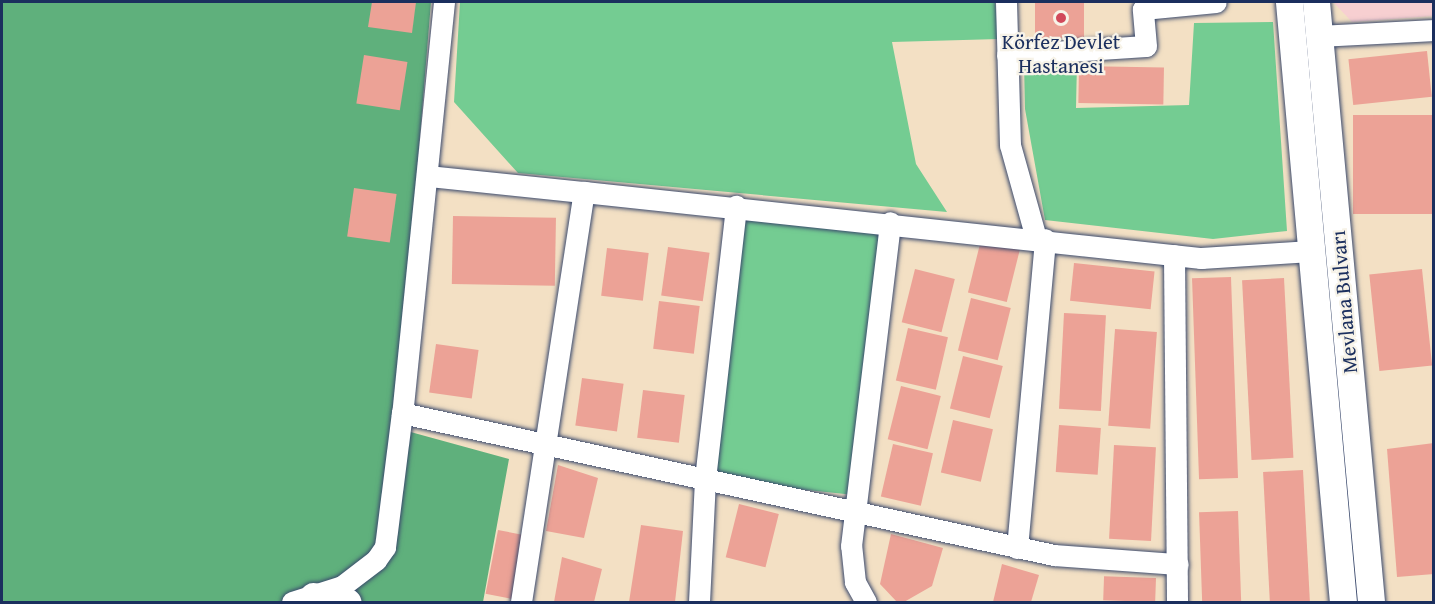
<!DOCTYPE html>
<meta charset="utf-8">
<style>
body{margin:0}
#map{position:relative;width:1435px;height:604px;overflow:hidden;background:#f3e0c4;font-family:"Gentium Book Plus",serif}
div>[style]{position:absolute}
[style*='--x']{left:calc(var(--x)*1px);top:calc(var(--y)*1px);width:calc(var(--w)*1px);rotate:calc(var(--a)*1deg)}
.built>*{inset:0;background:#f7cfd1}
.green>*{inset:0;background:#74cc92;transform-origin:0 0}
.forest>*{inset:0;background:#5fb07c}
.building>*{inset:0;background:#eca296;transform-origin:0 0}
.roads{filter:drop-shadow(0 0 2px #3b4a6d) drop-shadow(0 0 2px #3b4a6d)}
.minor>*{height:21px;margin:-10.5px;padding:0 10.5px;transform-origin:10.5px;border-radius:10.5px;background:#fff}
.major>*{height:27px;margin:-13.5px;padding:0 13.5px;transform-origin:13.5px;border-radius:13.5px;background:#fff}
.dots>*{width:16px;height:16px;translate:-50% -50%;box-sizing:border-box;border:3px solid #f7f3e8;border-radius:50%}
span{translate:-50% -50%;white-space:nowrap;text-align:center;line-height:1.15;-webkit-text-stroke:4.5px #f7f3e8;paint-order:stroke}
.poi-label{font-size:21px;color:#1b2f5e}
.street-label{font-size:21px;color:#1b2f5e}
.frame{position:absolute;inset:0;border:3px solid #1b2f5e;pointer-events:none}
</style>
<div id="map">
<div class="built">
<div style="clip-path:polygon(1333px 2px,1433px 2px,1433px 16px,1352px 22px)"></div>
</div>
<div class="green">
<div style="clip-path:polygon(460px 2px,995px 2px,999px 39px,892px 42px,916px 164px,947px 212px,518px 173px,454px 102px)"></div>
<div style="clip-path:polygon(1273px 22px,1287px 231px,1213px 239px,1045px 220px,1025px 109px,1024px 63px,1077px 61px,1076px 108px,1189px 105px,1194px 23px)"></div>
<div style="left:736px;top:206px;width:155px;height:275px;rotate:6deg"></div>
</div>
<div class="forest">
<div style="clip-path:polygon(2px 2px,431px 2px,396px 428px,509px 459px,483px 602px,2px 602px)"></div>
</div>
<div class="building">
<div style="clip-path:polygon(372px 2px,416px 2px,412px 33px,368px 27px)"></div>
<div style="left:1035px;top:2px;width:49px;height:36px"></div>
<div style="left:1427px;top:51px;width:46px;height:79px;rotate:84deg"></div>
<div style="left:364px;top:55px;width:44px;height:49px;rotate:9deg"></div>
<div style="left:1079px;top:66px;width:85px;height:37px;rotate:1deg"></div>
<div style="left:1434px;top:115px;width:99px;height:81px;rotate:90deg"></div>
<div style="left:354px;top:188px;width:43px;height:49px;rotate:8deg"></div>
<div style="left:453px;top:216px;width:103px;height:68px;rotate:1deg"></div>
<div style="left:981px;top:240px;width:40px;height:54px;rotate:14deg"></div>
<div style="left:668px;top:247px;width:42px;height:49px;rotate:8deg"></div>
<div style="left:607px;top:248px;width:42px;height:48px;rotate:7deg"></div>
<div style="left:1074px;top:263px;width:81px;height:38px;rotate:6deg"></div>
<div style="left:915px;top:269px;width:41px;height:55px;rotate:14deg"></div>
<div style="left:1422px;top:269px;width:97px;height:53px;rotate:84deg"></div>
<div style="left:1231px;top:277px;width:201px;height:39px;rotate:88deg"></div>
<div style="left:1284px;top:278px;width:180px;height:42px;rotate:87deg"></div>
<div style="left:971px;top:298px;width:41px;height:54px;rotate:14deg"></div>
<div style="left:659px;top:301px;width:41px;height:48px;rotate:7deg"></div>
<div style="left:1064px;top:313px;width:42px;height:96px;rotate:3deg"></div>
<div style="left:908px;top:328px;width:41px;height:54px;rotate:13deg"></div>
<div style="left:1115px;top:329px;width:42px;height:97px;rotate:4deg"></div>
<div style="left:436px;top:344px;width:43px;height:49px;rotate:8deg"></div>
<div style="left:963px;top:356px;width:41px;height:54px;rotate:14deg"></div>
<div style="left:582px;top:378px;width:42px;height:48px;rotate:8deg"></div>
<div style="left:901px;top:386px;width:41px;height:55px;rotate:14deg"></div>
<div style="left:643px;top:390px;width:42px;height:48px;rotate:7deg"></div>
<div style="left:953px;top:420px;width:41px;height:54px;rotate:13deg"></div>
<div style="left:1059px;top:425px;width:42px;height:47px;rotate:4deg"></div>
<div style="clip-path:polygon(1434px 443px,1434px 574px,1397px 577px,1387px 449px)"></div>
<div style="left:893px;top:444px;width:41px;height:54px;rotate:13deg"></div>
<div style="left:1114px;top:445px;width:42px;height:94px;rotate:3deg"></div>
<div style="clip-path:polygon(558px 465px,598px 478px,584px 538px,546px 531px)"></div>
<div style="left:1303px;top:470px;width:132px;height:40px;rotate:87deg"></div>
<div style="left:739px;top:504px;width:41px;height:55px;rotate:14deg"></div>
<div style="left:1238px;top:511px;width:91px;height:39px;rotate:88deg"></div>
<div style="clip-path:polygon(641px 525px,683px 531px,675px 602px,629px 602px)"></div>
<div style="left:498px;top:530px;width:31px;height:65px;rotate:11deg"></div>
<div style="clip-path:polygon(891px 534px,943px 548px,932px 586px,904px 602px,897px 602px,880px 584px)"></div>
<div style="clip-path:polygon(562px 557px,602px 569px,594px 602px,554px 602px)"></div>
<div style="clip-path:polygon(1002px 564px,1039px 575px,1031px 602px,993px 602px)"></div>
<div style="left:1156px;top:578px;width:24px;height:52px;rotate:92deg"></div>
</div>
<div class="roads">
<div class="minor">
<div style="--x:444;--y:2;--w:413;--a:95.8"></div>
<div style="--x:402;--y:413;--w:667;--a:12.29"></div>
<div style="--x:1054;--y:555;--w:124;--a:4.2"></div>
<div style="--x:1006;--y:2;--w:143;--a:88.4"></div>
<div style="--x:1010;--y:145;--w:97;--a:74.4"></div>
<div style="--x:1319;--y:36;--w:115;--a:-3"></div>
<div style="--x:1007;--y:55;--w:139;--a:-3.7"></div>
<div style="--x:1146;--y:46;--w:37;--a:-95"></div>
<div style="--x:1143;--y:9;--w:73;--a:-5.5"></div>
<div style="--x:428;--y:176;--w:157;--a:5.9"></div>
<div style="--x:1174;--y:255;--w:347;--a:89.5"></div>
<div style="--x:1017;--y:548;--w:310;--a:-84.8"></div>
<div style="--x:292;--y:602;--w:52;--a:-17.7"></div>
<div style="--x:342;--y:586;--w:43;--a:-37.4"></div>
<div style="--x:376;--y:560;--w:16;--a:-55"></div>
<div style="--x:385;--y:547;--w:135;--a:-82.8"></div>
<div style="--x:521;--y:602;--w:415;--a:-81.3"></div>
<div style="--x:584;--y:192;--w:621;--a:6.11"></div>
<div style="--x:1201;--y:258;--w:110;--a:-3.6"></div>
<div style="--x:699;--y:602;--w:123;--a:-87.2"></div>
<div style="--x:705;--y:479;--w:275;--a:-83.5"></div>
<div style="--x:866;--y:602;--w:23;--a:-119"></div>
<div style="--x:855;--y:582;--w:36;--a:-96"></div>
<div style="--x:851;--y:546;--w:326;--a:-83.1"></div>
</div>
<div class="major">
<div style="--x:1289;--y:2;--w:602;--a:84.86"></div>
<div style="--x:1316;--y:2;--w:603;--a:84.76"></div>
<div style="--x:313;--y:596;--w:35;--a:10"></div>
</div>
</div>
<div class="dots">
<div style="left:1061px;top:18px;background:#d1495b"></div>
</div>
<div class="poi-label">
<span style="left:1061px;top:54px">Körfez Devlet<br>Hastanesi</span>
</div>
<div class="street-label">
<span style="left:1344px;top:302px;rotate:-95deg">Mevlana Bulvarı</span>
</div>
<div class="frame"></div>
</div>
